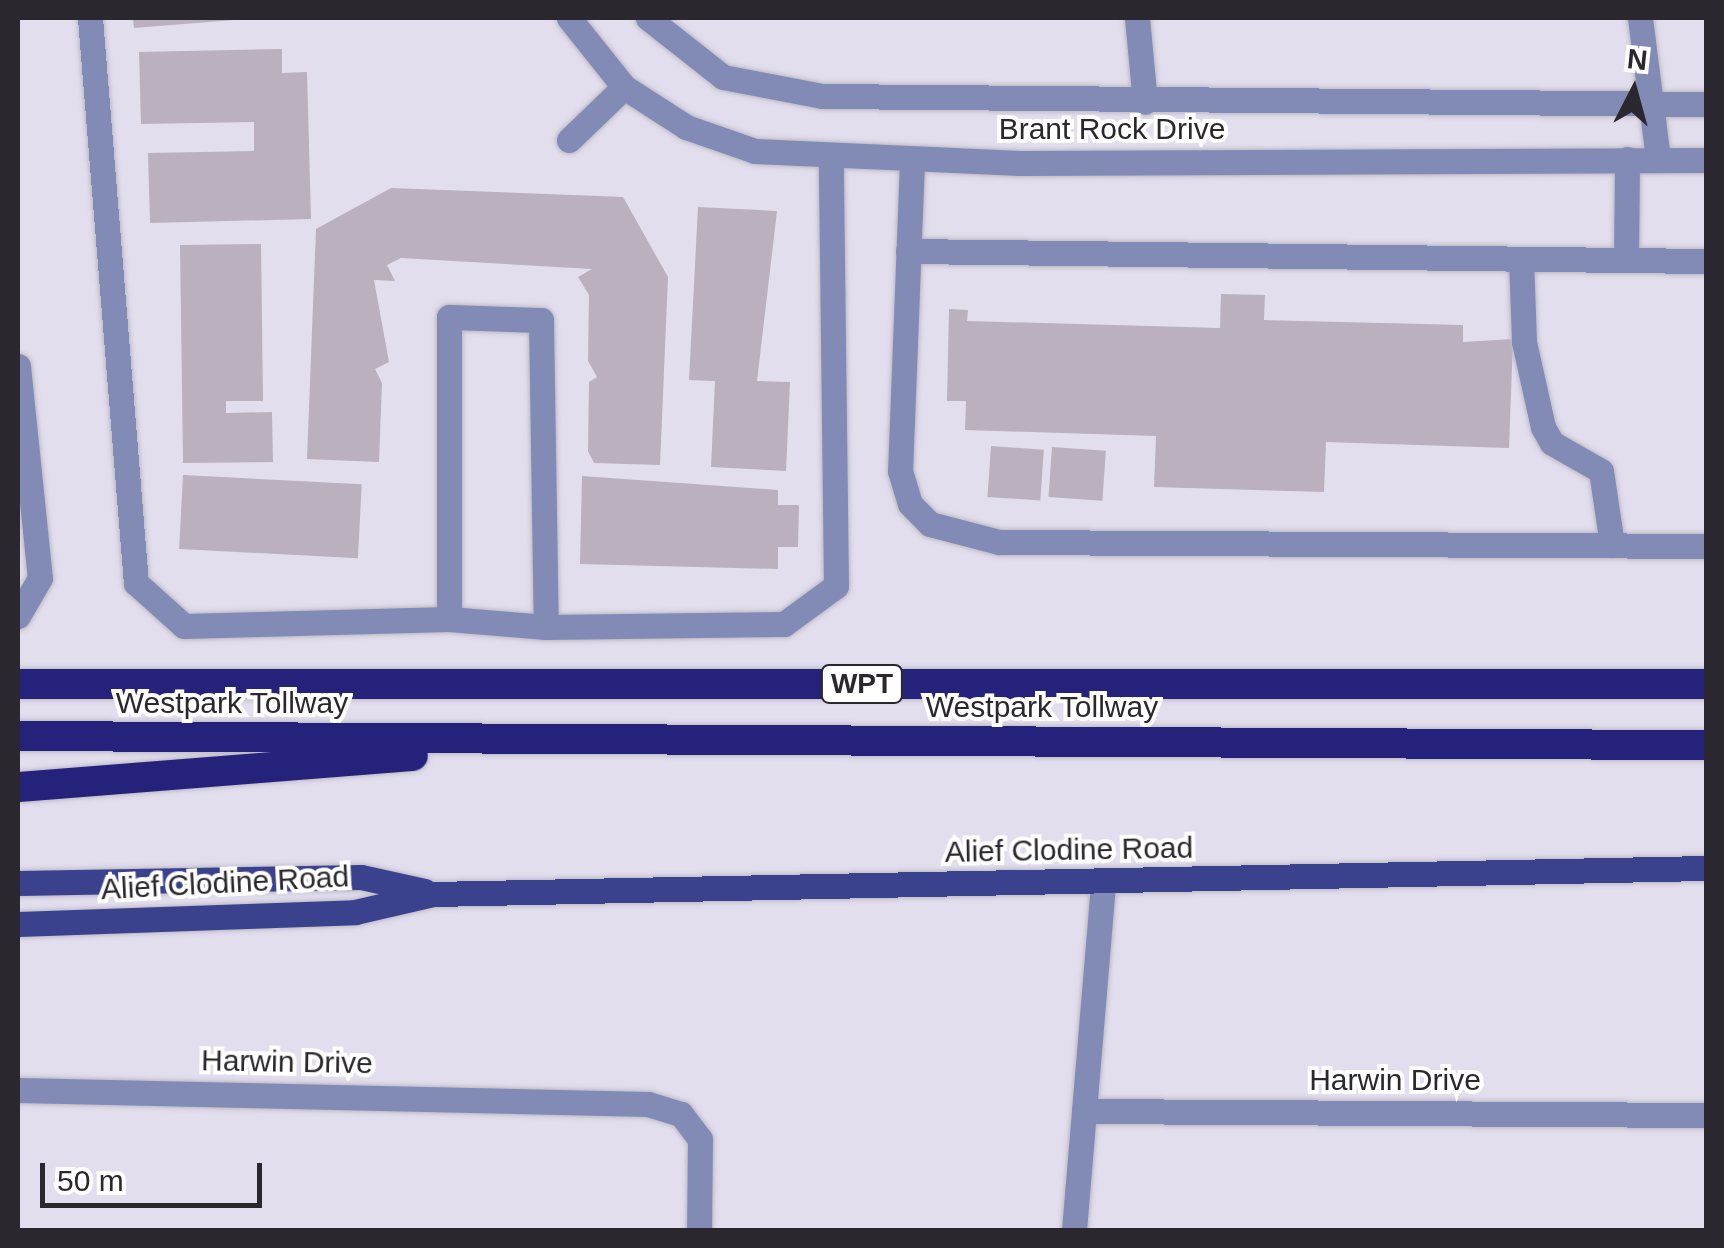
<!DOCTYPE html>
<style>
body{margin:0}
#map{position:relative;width:1724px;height:1248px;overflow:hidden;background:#e2deed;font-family:Helvetica,sans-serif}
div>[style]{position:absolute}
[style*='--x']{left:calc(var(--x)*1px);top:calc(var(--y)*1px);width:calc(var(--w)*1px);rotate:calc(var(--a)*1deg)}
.building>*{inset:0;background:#bbb0bd;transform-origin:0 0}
.roads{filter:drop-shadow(0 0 2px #bdbac7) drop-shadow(0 0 2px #bdbac7)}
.minor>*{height:25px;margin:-12.5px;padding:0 12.5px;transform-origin:12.5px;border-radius:12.5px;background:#828bb6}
.major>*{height:25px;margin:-12.5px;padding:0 12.5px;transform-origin:12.5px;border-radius:12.5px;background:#3a418d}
.highway>*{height:30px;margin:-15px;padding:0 15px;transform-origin:15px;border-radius:15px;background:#25227c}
span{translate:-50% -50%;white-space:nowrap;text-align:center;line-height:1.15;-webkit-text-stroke:8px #fff;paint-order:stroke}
.shield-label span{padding:2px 8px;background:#fff;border:2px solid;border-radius:8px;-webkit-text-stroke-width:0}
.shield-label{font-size:28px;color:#2a282e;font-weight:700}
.street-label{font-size:30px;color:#2a282e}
.frame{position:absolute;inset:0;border:20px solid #2a282e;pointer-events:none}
.north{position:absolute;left:1584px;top:40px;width:100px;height:100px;-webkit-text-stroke:8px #fff;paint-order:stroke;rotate:6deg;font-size:28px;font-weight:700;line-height:40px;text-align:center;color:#2a282e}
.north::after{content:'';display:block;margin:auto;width:35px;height:45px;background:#2a282e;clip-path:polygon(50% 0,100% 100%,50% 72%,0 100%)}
.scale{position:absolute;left:40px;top:1163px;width:222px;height:45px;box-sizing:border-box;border:5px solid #2a282e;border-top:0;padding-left:12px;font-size:30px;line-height:35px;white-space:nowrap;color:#2a282e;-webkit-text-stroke:8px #fff;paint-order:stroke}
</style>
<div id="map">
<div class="building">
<div style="clip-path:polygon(133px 18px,233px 18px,234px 20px,134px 28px)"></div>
<div style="clip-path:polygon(282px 49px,282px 73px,307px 72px,311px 219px,150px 223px,148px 153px,254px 151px,254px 122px,141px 124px,139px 52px)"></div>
<div style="clip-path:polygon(391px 188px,623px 197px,668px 277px,660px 465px,594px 463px,588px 451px,589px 382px,597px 377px,588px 361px,589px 295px,578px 277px,592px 269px,401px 258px,387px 265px,395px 281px,374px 280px,389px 362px,375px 369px,382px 383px,379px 462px,307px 459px,316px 229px)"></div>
<div style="clip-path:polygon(698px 207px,777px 211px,757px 381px,790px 382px,786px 471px,711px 467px,715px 381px,689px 380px)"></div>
<div style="clip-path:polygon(261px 244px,263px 401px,226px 401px,226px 413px,272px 412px,273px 462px,183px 463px,180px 245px)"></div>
<div style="clip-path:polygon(1221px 294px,1265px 295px,1264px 320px,1463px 325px,1463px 342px,1513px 339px,1509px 448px,1326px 442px,1324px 492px,1154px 487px,1156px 436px,965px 430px,966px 401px,947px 401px,949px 309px,968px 310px,967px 321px,1220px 328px)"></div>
<div style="left:991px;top:446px;width:53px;height:51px;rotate:4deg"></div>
<div style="left:1052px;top:447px;width:54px;height:50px;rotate:4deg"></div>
<div style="left:183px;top:475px;width:179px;height:74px;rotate:3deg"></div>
<div style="clip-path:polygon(582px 476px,778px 490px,778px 505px,799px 505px,798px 547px,778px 547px,778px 569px,580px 564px)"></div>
</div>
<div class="roads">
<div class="minor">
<div style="--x:90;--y:18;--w:567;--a:85.35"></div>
<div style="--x:136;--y:583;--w:64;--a:41.9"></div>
<div style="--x:184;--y:626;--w:265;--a:-1.5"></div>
<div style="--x:449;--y:619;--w:97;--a:4.7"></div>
<div style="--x:546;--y:627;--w:238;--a:-0.7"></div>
<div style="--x:784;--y:624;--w:64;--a:-36.2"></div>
<div style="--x:836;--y:586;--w:426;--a:-90.7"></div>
<div style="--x:569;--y:18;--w:88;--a:51.4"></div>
<div style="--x:624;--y:87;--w:74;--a:32.8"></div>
<div style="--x:686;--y:127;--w:73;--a:19.2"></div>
<div style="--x:755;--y:151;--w:265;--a:2.6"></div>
<div style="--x:1020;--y:163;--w:686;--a:-0.25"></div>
<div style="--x:648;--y:18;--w:95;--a:38.2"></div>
<div style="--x:723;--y:77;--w:101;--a:10.9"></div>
<div style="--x:822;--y:96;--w:884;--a:0.52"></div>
<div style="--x:1137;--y:18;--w:84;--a:84.6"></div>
<div style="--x:1640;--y:18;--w:142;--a:82.7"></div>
<div style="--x:569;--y:140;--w:76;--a:-43.9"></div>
<div style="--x:912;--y:161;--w:310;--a:92.2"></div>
<div style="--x:900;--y:471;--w:34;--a:73"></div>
<div style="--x:910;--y:504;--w:28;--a:45"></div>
<div style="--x:930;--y:524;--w:71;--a:14.6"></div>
<div style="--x:999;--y:542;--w:707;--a:0.32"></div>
<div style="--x:908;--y:251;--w:798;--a:0.72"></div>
<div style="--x:1521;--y:259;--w:83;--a:87.9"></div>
<div style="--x:1524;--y:342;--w:87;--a:77.4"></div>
<div style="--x:1543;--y:427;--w:18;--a:61"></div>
<div style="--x:1552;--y:443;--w:56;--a:29.7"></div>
<div style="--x:1601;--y:471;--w:75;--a:81.5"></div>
<div style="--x:1626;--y:260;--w:101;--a:-89.4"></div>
<div style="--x:18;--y:366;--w:213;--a:84.1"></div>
<div style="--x:40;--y:578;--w:44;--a:120.1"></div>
<div style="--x:449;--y:619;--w:302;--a:-90"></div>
<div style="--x:449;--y:317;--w:92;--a:1.9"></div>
<div style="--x:541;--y:320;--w:307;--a:89.1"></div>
<div style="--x:18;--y:1090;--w:630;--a:1.27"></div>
<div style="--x:648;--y:1104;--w:34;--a:17"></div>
<div style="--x:681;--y:1114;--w:31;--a:53"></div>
<div style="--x:700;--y:1139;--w:91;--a:90.6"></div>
<div style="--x:1084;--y:1111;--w:622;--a:0.37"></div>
<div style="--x:1074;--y:1230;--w:348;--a:-85.2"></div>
</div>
<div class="major">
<div style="--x:18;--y:883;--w:343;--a:-1"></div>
<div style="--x:361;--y:877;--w:65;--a:12.5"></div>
<div style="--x:18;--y:924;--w:337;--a:-2"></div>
<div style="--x:355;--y:912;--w:80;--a:-13"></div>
<div style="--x:433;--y:894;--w:1273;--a:-1.17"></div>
</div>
<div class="highway">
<div style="--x:18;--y:684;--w:1688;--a:0"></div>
<div style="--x:18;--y:736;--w:1688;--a:0.31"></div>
<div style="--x:18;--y:787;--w:396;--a:-4.5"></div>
</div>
</div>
<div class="shield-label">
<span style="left:862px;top:684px">WPT</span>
</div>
<div class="street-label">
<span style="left:1112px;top:129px">Brant Rock Drive</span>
<span style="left:232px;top:703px">Westpark Tollway</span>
<span style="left:1042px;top:707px">Westpark Tollway</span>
<span style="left:1069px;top:850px;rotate:-1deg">Alief Clodine Road</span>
<span style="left:225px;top:883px;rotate:-3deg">Alief Clodine Road</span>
<span style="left:287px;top:1062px;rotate:1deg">Harwin Drive</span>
<span style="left:1395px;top:1080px">Harwin Drive</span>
</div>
<div class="frame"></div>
<div class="north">N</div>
<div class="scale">50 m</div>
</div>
